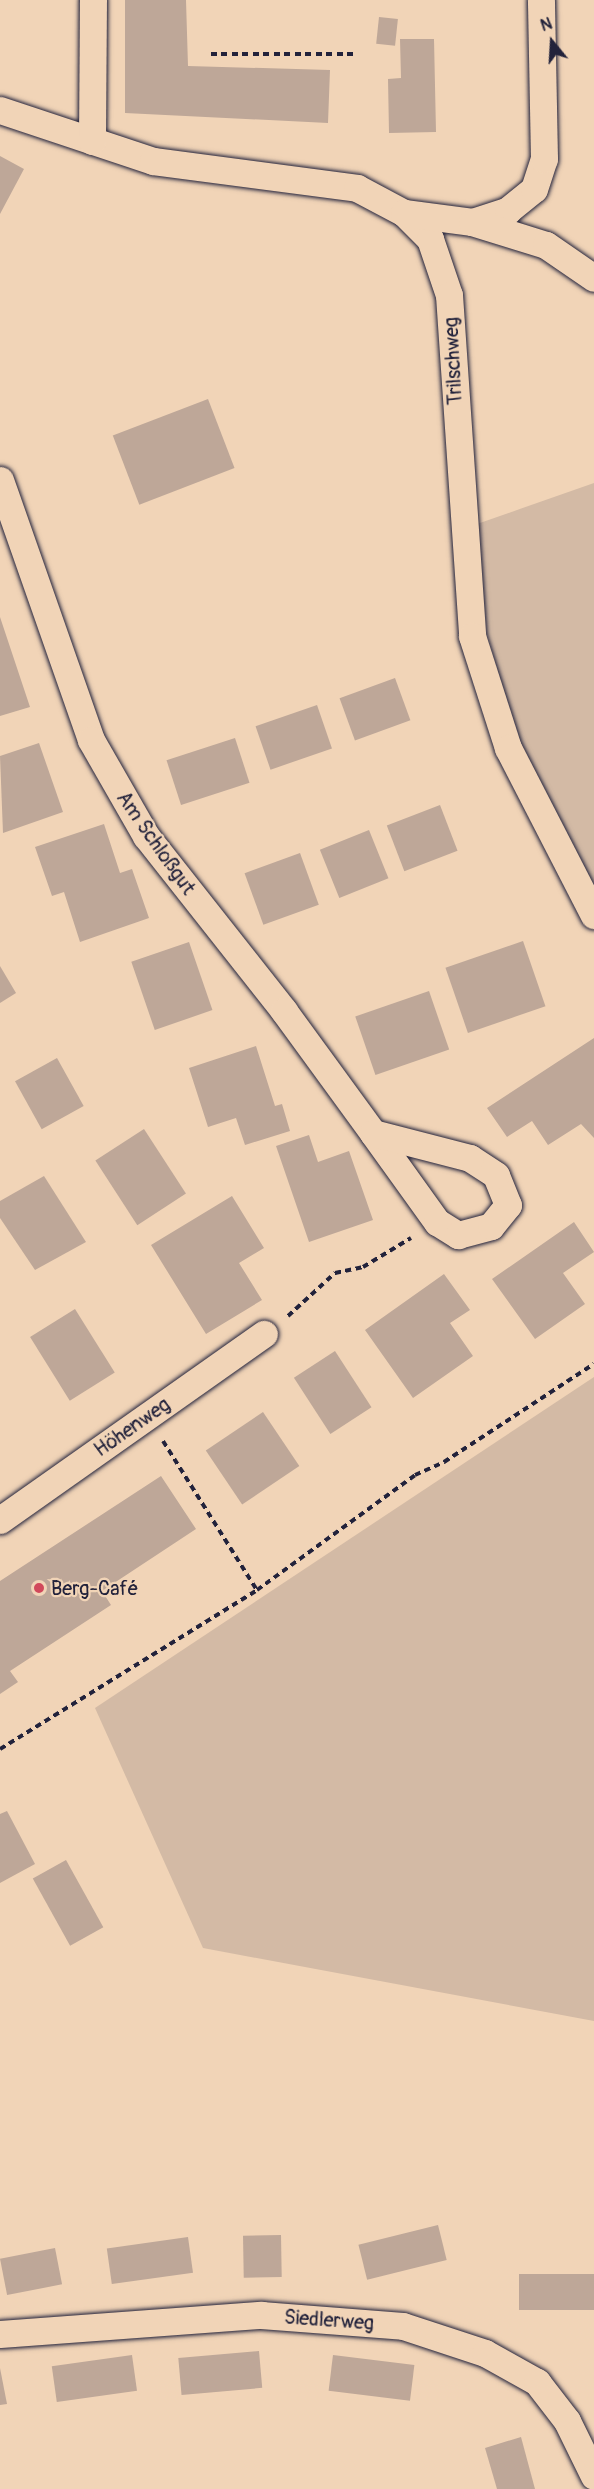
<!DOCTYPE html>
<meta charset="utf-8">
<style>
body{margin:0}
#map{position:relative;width:594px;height:2489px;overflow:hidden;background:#f1d4b7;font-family:Pangolin,sans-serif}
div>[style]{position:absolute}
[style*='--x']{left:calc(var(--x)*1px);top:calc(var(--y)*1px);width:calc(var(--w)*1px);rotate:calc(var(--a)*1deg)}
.green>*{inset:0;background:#d3baa5}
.building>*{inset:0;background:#bea798;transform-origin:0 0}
.path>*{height:4px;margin-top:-2px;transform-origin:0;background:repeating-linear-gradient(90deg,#22223b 0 6px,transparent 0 10.5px)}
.roads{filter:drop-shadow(0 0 2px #22223b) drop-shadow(0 0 2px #22223b)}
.street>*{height:27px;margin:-13.5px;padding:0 13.5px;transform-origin:13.5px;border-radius:13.5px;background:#f1d4b7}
.dots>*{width:16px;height:16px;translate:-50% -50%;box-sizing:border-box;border:3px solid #f1d4b7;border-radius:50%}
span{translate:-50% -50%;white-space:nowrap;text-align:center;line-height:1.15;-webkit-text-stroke:4.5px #f1d4b7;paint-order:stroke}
.street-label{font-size:20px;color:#22223b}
.poi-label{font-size:20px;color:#22223b}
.left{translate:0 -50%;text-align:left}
.north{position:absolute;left:522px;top:12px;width:60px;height:60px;-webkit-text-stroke:4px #f1d4b7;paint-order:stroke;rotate:342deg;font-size:16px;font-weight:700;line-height:24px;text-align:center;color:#22223b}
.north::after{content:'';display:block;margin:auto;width:21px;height:27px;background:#22223b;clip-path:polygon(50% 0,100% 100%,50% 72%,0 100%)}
</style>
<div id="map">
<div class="green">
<div style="clip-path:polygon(594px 483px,594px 891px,519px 744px,487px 633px,477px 524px)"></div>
<div style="clip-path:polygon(594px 1377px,594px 2021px,203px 1948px,95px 1708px)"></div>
</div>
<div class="building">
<div style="clip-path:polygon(125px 0,186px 0,188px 66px,330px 70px,328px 123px,125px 113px)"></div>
<div style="left:379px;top:17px;width:19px;height:27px;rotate:6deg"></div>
<div style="clip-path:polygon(400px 39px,434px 39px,436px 132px,389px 133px,388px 79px,401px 78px)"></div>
<div style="clip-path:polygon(0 156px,24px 169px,0 214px)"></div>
<div style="left:208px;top:399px;width:74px;height:102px;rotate:69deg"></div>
<div style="clip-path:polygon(0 617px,30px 707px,0 716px)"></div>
<div style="left:395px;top:678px;width:45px;height:59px;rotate:70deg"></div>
<div style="left:317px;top:705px;width:46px;height:65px;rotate:71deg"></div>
<div style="left:235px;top:738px;width:47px;height:72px;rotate:72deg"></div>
<div style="clip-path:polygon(39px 743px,63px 812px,3px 833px,0 756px)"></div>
<div style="left:440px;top:805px;width:49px;height:57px;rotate:69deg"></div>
<div style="clip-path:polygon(104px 824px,120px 873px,132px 869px,149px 918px,80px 942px,64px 892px,52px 896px,35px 847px)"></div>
<div style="left:369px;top:830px;width:52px;height:53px;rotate:68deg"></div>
<div style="left:300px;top:853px;width:55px;height:59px;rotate:70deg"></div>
<div style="left:523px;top:941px;width:69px;height:82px;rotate:71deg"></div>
<div style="left:189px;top:942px;width:72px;height:61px;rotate:71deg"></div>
<div style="clip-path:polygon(0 966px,16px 993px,0 1003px)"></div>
<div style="left:429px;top:991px;width:62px;height:78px;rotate:71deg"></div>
<div style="clip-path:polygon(594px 1038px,594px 1138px,581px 1124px,548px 1145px,532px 1121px,507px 1137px,487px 1108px)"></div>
<div style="clip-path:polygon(256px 1046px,275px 1106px,282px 1104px,290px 1131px,245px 1145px,236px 1118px,208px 1127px,189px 1068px)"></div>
<div style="left:57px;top:1058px;width:55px;height:48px;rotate:61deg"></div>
<div style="left:144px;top:1129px;width:77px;height:58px;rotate:57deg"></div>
<div style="clip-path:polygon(309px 1135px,318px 1162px,349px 1151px,373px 1220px,309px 1242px,276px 1146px)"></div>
<div style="clip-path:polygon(44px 1176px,86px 1242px,35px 1270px,0 1218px,0 1201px)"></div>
<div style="clip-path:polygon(232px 1196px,264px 1248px,239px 1263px,262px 1300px,206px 1334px,151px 1245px)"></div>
<div style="clip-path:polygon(574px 1222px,594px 1252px,563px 1273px,585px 1304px,535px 1339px,492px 1279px)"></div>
<div style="clip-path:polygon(444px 1274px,470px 1310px,450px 1323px,473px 1356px,413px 1398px,365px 1330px)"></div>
<div style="left:75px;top:1309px;width:75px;height:53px;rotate:58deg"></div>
<div style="left:335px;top:1351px;width:67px;height:49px;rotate:57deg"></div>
<div style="left:263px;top:1412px;width:65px;height:69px;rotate:56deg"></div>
<div style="clip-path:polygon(161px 1476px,196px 1529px,102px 1591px,111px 1605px,10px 1671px,18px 1682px,0 1694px,0 1581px)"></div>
<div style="clip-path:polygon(7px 1811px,35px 1864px,0 1883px,0 1814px)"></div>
<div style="left:66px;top:1860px;width:77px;height:38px;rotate:61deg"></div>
<div style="left:438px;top:2225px;width:36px;height:82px;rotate:76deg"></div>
<div style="left:281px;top:2235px;width:42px;height:38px;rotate:89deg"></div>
<div style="left:188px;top:2237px;width:36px;height:82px;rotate:82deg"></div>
<div style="left:55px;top:2248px;width:37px;height:56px;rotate:79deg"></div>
<div style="left:519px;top:2274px;width:75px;height:36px"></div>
<div style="left:259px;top:2351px;width:37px;height:81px;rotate:85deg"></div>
<div style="left:132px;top:2355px;width:36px;height:81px;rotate:82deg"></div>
<div style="left:333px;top:2355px;width:82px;height:36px;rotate:7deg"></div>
<div style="clip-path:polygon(0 2368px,7px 2404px,0 2405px)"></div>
<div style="clip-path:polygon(521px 2437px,535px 2489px,497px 2489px,485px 2448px)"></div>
</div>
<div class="path">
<div style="--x:211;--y:54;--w:145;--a:0"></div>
<div style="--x:288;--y:1316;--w:64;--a:-42.5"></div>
<div style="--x:335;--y:1273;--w:29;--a:-12"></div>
<div style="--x:363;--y:1267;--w:56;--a:-31.1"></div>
<div style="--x:163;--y:1441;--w:176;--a:57.8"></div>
<div style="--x:0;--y:1749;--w:302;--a:-31.7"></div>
<div style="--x:257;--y:1590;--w:195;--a:-36"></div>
<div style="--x:415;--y:1475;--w:32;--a:-24"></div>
<div style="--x:444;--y:1462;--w:179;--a:-33.2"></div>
</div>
<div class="roads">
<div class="street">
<div style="--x:0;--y:110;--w:161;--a:18.4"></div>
<div style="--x:153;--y:161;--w:206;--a:7.5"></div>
<div style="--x:357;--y:188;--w:53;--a:28"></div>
<div style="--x:404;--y:213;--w:37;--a:45"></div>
<div style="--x:430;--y:239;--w:59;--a:71.3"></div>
<div style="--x:449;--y:295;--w:342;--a:86.1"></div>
<div style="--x:472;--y:636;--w:118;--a:72.2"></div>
<div style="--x:508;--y:748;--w:188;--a:62.8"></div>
<div style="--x:92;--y:141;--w:141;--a:-89.6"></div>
<div style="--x:404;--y:213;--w:69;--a:7.5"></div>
<div style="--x:472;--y:222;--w:38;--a:-18"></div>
<div style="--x:508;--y:210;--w:33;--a:-39"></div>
<div style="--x:534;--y:189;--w:32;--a:-72"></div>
<div style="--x:544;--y:159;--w:159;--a:-91.1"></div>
<div style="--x:472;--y:222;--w:77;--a:17.3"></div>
<div style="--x:546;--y:245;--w:58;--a:34.5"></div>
<div style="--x:0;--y:480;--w:275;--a:70.7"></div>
<div style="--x:91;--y:740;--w:111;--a:60.2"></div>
<div style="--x:146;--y:836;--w:223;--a:51.7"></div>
<div style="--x:284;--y:1011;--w:151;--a:53.9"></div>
<div style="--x:373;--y:1133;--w:110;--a:54.3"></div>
<div style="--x:437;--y:1222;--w:25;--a:32"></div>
<div style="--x:458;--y:1235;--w:34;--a:-15"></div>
<div style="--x:491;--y:1226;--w:27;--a:-51"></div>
<div style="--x:508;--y:1205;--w:32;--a:-112"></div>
<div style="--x:496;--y:1175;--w:31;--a:-147"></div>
<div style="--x:470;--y:1158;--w:100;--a:-165.5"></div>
<div style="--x:0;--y:1520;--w:323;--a:-35.2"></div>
<div style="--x:0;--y:2334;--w:262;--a:-4.2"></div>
<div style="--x:261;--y:2315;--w:142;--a:4.4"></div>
<div style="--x:403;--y:2326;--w:86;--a:18.2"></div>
<div style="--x:485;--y:2353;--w:60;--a:29.1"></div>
<div style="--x:537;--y:2382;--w:49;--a:52.4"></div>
<div style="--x:567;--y:2421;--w:61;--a:63.9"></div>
</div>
</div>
<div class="dots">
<div style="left:39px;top:1588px;background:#d1495b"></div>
</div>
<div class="street-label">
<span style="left:453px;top:361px;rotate:-93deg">Trilschweg</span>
<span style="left:156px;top:843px;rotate:55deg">Am Schloßgut</span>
<span style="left:132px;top:1427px;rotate:-35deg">Höhenweg</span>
<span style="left:329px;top:2320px;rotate:4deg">Siedlerweg</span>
</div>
<div class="poi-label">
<span class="left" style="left:51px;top:1588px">Berg-Café</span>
</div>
<div class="north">N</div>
</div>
